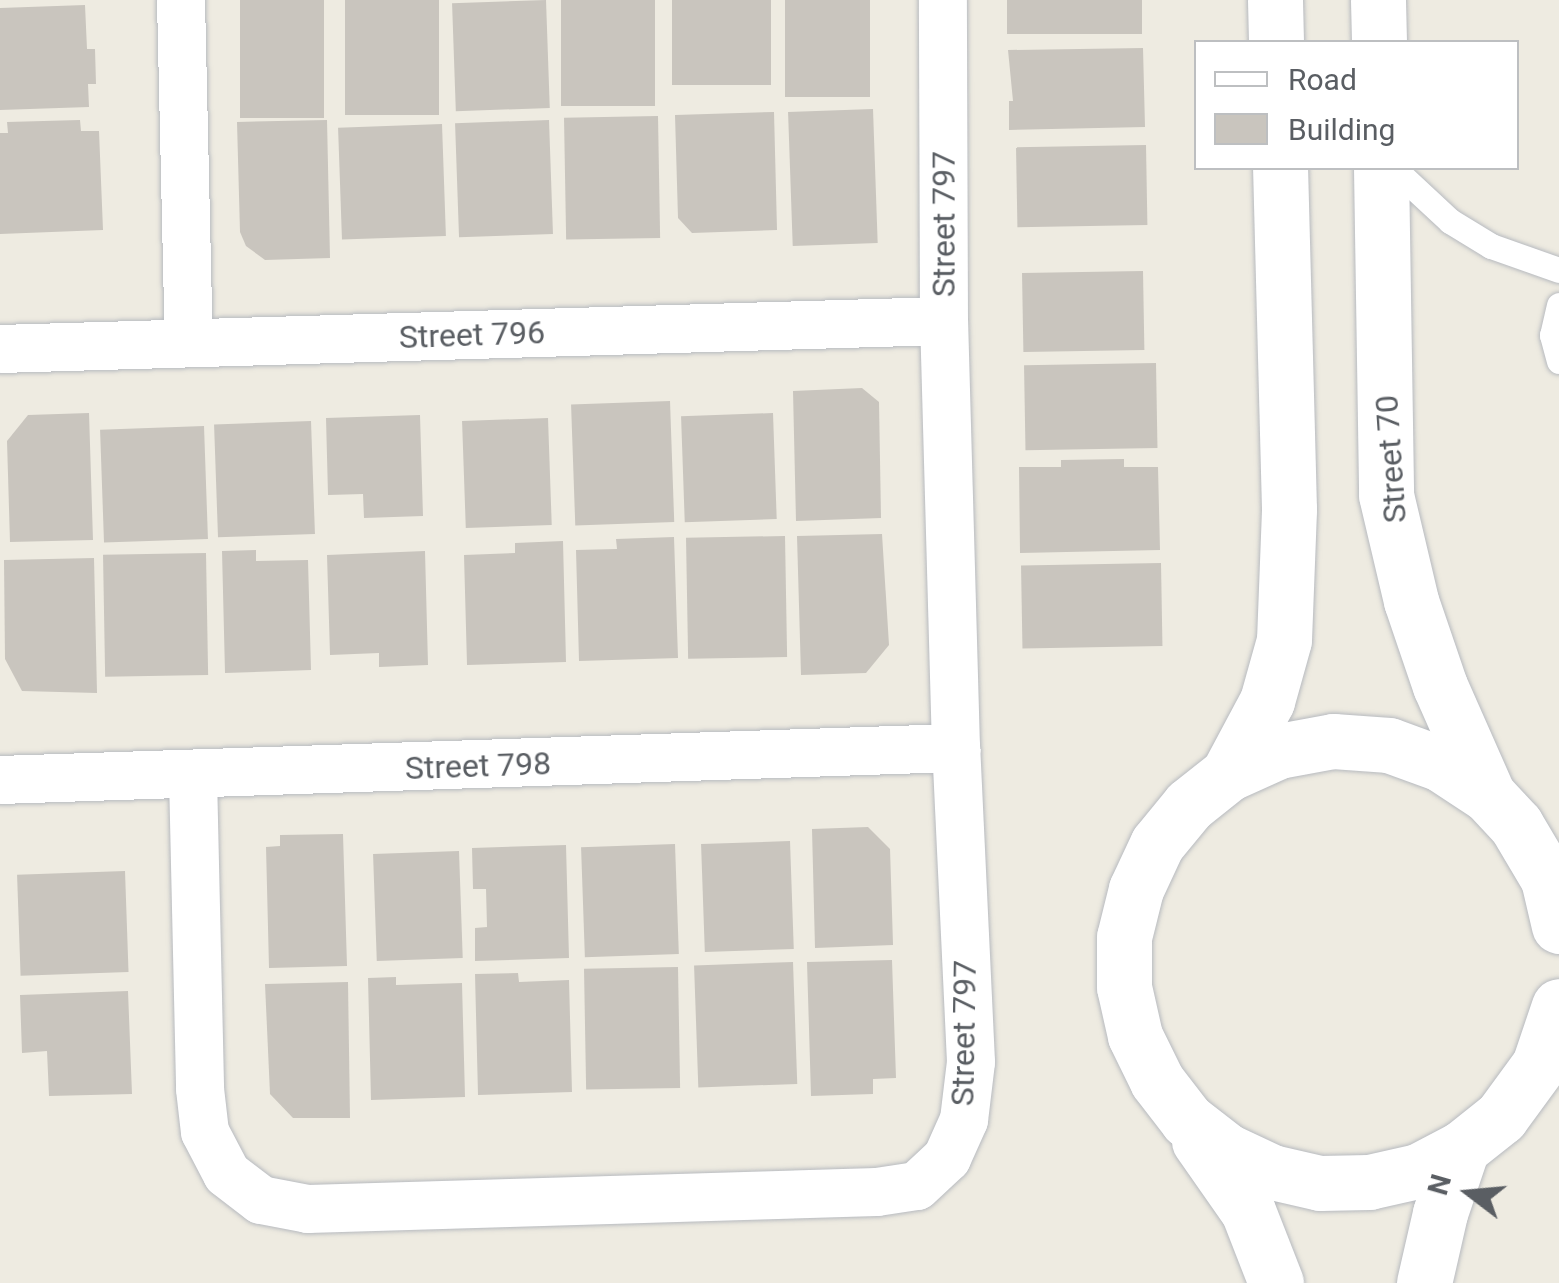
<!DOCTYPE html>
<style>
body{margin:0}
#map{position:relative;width:1559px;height:1283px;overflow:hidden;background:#eeebe1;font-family:Roboto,sans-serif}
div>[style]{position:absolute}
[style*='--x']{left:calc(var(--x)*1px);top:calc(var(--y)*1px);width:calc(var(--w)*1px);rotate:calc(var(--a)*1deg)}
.building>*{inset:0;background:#c9c5be;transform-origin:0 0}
.roads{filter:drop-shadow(0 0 2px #b7babf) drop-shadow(0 0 2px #b7babf)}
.lane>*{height:25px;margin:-12.5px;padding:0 12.5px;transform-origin:12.5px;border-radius:12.5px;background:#fff}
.street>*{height:48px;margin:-24px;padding:0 24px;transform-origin:24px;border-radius:24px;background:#fff}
.secondary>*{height:55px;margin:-27.5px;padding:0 27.5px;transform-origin:27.5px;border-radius:27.5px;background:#fff}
span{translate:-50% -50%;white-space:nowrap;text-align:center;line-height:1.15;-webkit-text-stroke:8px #fff;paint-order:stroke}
.street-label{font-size:32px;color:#5a5e63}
.legend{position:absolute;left:1194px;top:40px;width:325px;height:130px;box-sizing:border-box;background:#fff;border:2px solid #bdbfc1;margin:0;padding:12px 18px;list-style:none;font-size:30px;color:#5a5e63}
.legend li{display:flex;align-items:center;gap:20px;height:50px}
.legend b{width:50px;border:2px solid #bdbfc1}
.north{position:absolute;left:1419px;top:1143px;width:100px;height:100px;-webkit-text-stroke:8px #fff;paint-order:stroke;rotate:286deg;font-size:28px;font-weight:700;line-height:40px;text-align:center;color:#5a5e63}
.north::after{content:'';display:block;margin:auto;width:35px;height:45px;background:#5a5e63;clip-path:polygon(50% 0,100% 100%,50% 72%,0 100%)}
</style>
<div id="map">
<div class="building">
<div style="left:240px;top:0;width:84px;height:118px"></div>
<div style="left:345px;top:0;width:94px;height:115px"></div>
<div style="left:546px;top:0;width:108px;height:94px;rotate:88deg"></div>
<div style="left:561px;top:0;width:94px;height:106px"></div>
<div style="left:672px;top:0;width:99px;height:85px"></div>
<div style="left:785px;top:0;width:85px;height:97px"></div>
<div style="left:1007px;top:0;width:135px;height:34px"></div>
<div style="clip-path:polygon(85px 5px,87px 49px,95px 49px,96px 84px,88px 84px,89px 107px,0 110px,0 8px)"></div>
<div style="clip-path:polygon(1143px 48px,1145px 127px,1009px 130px,1009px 101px,1013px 101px,1008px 50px)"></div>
<div style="left:873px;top:109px;width:134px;height:85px;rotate:88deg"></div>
<div style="clip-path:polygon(774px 112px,777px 230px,692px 233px,678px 218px,675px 115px)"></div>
<div style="left:658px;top:116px;width:122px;height:94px;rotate:89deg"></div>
<div style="clip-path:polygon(80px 120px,81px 131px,99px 131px,103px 230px,0 234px,0 133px,8px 133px,7px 122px)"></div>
<div style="clip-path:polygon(327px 120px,330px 258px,265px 260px,246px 246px,240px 232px,237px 122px)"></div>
<div style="left:549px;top:120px;width:114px;height:94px;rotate:88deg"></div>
<div style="left:442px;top:124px;width:112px;height:104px;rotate:88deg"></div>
<div style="left:1146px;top:145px;width:80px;height:130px;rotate:89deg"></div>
<div style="left:1143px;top:271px;width:79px;height:121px;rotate:89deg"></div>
<div style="left:1156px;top:363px;width:85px;height:132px;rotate:89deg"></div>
<div style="clip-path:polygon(862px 388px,879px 402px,881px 518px,796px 521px,793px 391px)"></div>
<div style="left:670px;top:401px;width:121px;height:99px;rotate:88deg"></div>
<div style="clip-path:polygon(89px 413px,93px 540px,10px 542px,7px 441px,28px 415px)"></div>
<div style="left:773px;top:413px;width:106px;height:92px;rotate:88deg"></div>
<div style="clip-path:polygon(420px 415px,423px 516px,364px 518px,363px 494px,328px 495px,326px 418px)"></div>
<div style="left:548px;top:418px;width:107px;height:86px;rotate:88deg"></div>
<div style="left:311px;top:421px;width:113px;height:97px;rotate:88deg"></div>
<div style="left:204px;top:426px;width:113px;height:104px;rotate:88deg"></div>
<div style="clip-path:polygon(1124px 459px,1124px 467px,1158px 467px,1160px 550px,1020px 553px,1019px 467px,1061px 467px,1061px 460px)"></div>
<div style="clip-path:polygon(882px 534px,889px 645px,866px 673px,801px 675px,797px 536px)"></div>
<div style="left:785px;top:536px;width:121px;height:99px;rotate:89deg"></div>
<div style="clip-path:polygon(674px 537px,678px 658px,579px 661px,576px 550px,617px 549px,616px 539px)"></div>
<div style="clip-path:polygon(563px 541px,566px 662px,467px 665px,464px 555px,515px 553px,515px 543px)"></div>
<div style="clip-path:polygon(256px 550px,256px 561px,308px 560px,311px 670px,225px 673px,222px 551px)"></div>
<div style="clip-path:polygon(425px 551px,428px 665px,379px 667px,379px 653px,330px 655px,327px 555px)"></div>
<div style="left:206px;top:553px;width:122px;height:103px;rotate:89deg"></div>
<div style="clip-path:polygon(94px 558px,97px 693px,22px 691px,5px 659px,4px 560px)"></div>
<div style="left:1161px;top:563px;width:83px;height:140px;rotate:89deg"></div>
<div style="clip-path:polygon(868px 827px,890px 849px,893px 945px,815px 948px,812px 829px)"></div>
<div style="clip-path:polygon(343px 834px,347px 966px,269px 968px,266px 847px,280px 846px,280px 835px)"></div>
<div style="left:790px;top:841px;width:108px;height:89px;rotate:88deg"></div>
<div style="left:675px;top:844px;width:110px;height:94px;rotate:88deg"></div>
<div style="clip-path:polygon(566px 845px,569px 958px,475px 961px,475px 928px,487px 927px,486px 889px,473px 889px,472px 848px)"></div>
<div style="left:459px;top:851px;width:107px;height:86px;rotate:88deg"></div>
<div style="left:125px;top:871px;width:101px;height:108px;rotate:88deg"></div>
<div style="clip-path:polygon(892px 960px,896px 1078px,873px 1079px,873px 1094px,811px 1096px,807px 962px)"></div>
<div style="left:793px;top:962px;width:122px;height:99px;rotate:88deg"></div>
<div style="left:678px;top:967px;width:121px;height:94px;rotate:89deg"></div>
<div style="clip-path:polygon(518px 973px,519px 982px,569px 980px,572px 1092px,478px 1095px,475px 974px)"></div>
<div style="clip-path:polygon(396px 977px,396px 985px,462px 983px,465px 1097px,371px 1100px,368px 978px)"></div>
<div style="clip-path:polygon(348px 982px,350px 1118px,293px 1118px,270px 1094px,265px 984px)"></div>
<div style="clip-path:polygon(128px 991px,132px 1094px,49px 1096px,47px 1051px,22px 1053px,20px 995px)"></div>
</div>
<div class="roads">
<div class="lane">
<div style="--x:1393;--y:168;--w:78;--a:42.9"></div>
<div style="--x:1450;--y:221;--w:48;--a:31.4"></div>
<div style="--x:1491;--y:246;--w:72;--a:19.4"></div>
<div style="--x:1559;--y:305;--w:31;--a:103"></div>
<div style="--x:1552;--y:335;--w:27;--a:75"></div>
</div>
<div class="street">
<div style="--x:181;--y:0;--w:343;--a:88.7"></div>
<div style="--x:0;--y:349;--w:944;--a:-1.7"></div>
<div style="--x:193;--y:776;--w:313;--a:88.7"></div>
<div style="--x:200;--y:1089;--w:43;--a:83.4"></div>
<div style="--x:205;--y:1132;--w:47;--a:62.4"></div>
<div style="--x:227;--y:1174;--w:43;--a:37.4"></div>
<div style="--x:261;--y:1200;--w:48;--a:10.8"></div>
<div style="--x:308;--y:1209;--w:569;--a:-1.71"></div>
<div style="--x:877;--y:1192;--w:40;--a:-8.5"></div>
<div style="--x:917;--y:1186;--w:41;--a:-43"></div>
<div style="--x:947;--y:1158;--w:42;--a:-65.9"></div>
<div style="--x:964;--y:1120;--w:58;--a:-83.1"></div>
<div style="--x:971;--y:1062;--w:314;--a:-92.7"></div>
<div style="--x:956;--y:748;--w:427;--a:-91.6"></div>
<div style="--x:944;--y:321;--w:321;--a:-90.2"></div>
<div style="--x:0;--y:780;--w:957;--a:-1.92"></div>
</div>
<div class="secondary">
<div style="--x:1275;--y:0;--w:42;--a:88.6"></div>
<div style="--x:1378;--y:0;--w:42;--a:88.6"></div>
<div style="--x:1381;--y:168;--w:327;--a:89.1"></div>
<div style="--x:1386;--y:495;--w:109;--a:76.7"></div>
<div style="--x:1411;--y:601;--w:90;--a:71.2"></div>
<div style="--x:1440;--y:686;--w:119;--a:66.2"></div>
<div style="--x:1228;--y:774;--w:83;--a:-61.9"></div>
<div style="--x:1267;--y:701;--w:63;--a:-74.4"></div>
<div style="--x:1284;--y:640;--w:131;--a:-87.8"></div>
<div style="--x:1289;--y:509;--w:341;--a:-91.5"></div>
<div style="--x:1559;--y:926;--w:48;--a:-103.2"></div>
<div style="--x:1548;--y:879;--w:63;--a:-120.7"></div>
<div style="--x:1516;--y:825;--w:41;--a:-133"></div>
<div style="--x:1488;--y:795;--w:56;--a:-146.6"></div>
<div style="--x:1441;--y:764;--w:55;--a:-159.9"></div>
<div style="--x:1389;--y:745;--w:56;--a:-175.9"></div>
<div style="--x:1333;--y:741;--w:55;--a:169.5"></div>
<div style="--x:1279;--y:751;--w:56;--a:155.7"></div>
<div style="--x:1228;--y:774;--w:50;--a:141.5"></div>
<div style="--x:1189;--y:805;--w:50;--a:129.4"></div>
<div style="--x:1157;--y:844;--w:50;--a:115"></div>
<div style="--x:1136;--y:889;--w:49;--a:104"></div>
<div style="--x:1124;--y:937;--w:50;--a:90"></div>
<div style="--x:1124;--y:987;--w:50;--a:77.3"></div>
<div style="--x:1135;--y:1036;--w:50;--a:63.9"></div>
<div style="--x:1157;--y:1081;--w:49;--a:52.4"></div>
<div style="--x:1187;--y:1120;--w:51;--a:37.8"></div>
<div style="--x:1227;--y:1151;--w:50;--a:25"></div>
<div style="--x:1272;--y:1172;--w:49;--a:12.9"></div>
<div style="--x:1320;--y:1183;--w:49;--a:-1.2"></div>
<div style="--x:1369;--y:1182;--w:50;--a:-12.7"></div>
<div style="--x:1418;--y:1171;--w:50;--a:-27.6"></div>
<div style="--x:1462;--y:1148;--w:50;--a:-38.5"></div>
<div style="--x:1501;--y:1117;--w:64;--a:-53.8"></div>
<div style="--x:1539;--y:1065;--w:62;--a:-71.3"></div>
<div style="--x:1199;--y:1141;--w:85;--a:55"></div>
<div style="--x:1248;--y:1211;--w:77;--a:68.7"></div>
<div style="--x:1424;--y:1283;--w:72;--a:-77.1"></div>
<div style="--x:1440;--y:1213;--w:69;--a:-71.3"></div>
</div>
</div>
<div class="street-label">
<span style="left:944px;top:224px;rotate:-90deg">Street 797</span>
<span style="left:472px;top:335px;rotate:-2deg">Street 796</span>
<span style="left:1391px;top:459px;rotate:-94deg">Street 70</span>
<span style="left:478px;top:766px;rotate:-2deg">Street 798</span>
<span style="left:964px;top:1033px;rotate:-89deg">Street 797</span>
</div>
<ul class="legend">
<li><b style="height:12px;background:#fff"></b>Road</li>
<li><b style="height:28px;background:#c9c5be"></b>Building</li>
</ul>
<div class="north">N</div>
</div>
